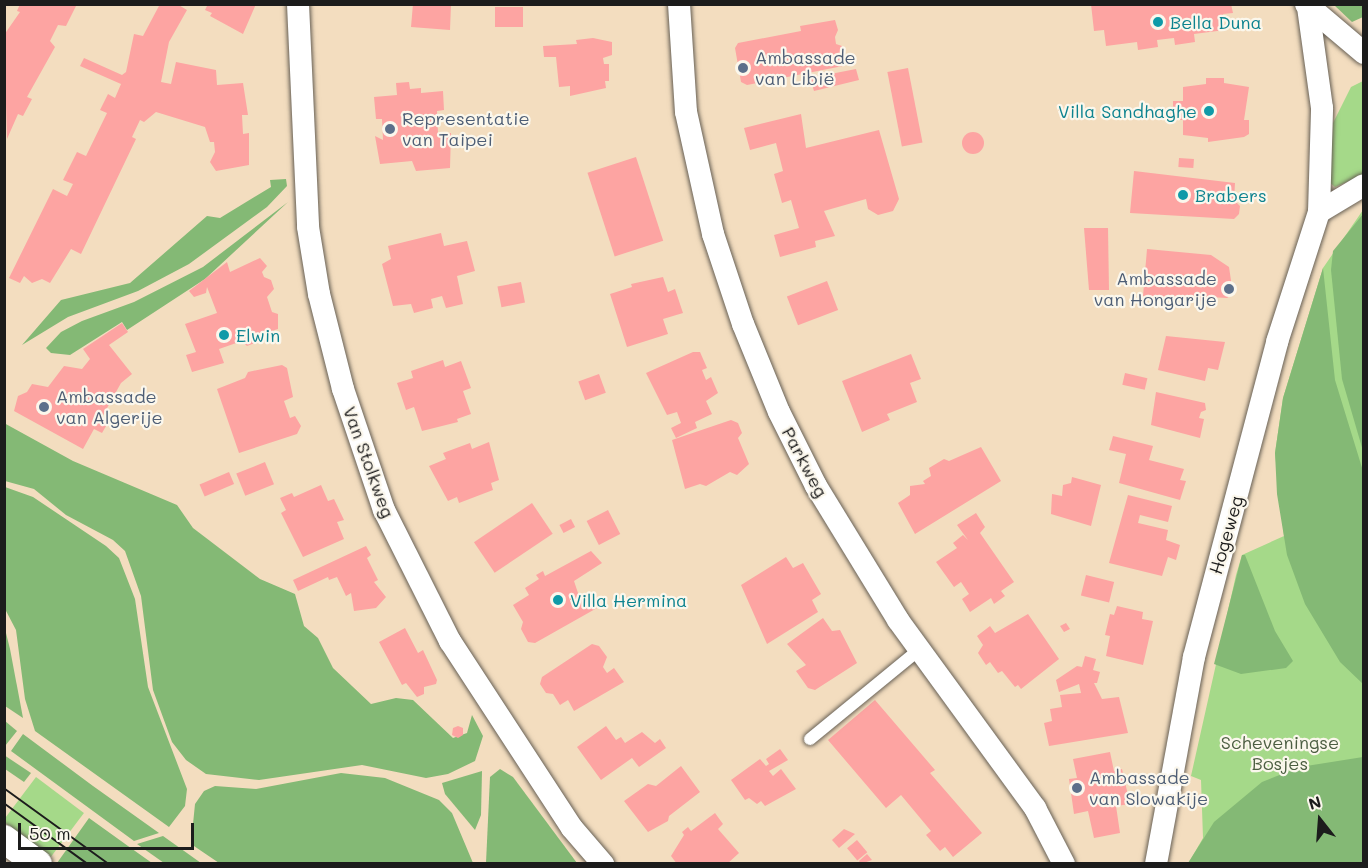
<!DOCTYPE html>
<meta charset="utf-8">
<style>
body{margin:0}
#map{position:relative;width:1368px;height:868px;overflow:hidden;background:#f3ddbf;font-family:Mali,sans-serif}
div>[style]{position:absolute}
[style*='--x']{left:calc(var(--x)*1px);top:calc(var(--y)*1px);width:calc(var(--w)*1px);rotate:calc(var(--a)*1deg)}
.green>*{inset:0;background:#a5d989;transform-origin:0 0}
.forest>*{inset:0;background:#84b975}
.building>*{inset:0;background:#fda4a2;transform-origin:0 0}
.round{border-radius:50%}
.roads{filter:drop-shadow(0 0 2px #676055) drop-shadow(0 0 2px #676055)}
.service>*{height:12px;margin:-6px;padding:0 6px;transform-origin:6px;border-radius:6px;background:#fff}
.minor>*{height:22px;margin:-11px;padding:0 11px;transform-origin:11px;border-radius:11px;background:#fff}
.tertiary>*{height:28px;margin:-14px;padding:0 14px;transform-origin:14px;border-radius:14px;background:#fff}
.tram>*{height:1.5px;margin:-0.75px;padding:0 0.75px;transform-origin:0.75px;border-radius:0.75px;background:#1c1c1c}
.dots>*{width:16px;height:16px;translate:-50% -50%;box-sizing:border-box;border:3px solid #fbf7ec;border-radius:50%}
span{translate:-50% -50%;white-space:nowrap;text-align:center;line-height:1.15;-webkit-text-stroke:4.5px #fbf7ec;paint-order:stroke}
.culture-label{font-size:18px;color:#0d838f}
.left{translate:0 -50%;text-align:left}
.right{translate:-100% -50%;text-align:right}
.service-label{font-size:18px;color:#4e5e75}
.street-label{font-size:18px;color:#1c1c1c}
.park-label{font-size:18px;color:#4c5e42}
.frame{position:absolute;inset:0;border:6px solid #1c1c1c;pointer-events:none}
.north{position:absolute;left:1290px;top:790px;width:60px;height:60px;-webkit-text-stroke:4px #fbf7ec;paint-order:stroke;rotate:343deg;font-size:16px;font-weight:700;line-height:24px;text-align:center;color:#1c1c1c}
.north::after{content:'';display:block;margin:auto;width:21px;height:27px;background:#1c1c1c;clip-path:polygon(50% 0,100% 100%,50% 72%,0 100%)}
.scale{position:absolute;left:18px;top:823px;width:176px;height:27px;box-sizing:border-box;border:3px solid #1c1c1c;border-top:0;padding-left:8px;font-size:18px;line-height:21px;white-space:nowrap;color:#1c1c1c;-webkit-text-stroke:4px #fbf7ec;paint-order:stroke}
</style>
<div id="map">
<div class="green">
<div style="clip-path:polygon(1363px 81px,1363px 175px,1335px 187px,1329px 182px,1333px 123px,1351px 87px)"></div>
<div style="clip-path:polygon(1363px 210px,1363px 863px,1188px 864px,1203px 838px,1201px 780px,1191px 776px,1236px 575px,1242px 555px,1284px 536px,1275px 453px,1283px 398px,1323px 268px)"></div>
<div style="left:36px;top:777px;width:60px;height:55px;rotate:37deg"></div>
</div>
<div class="forest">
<div style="clip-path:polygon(1334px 5px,1363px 5px,1363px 17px,1352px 22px)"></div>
<div style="clip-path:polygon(286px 179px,287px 186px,267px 207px,189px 264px,138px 291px,68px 317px,22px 345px,61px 300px,130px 283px,207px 216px,220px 218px,271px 187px,270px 180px)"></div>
<div style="clip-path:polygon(288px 202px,205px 279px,127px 330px,122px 322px,70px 355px,51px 353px,46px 348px,61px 332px,82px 321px,134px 302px,203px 267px)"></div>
<div style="clip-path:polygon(1363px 214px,1363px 451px,1342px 379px,1331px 270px,1333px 251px)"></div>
<div style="clip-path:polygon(1323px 268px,1335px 380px,1363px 471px,1363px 684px,1340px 662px,1305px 604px,1287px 555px,1277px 494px,1275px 453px,1283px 398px)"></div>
<div style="clip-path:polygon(4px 423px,73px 461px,177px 505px,193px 528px,260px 579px,295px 594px,304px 626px,318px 638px,333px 668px,371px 704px,396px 698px,413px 700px,453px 738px,467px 733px,472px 715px,483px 736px,475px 761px,448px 774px,426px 778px,362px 765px,259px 780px,206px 774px,186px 760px,172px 742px,153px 690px,141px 596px,125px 551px,113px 540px,66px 515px,34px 489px,5px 481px)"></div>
<div style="clip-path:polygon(5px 487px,33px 497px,106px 546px,119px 558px,135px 599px,148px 687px,187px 789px,185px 806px,169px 827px,35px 731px,25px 699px,16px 630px,5px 609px)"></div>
<div style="clip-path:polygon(1242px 555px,1245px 555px,1275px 631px,1293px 661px,1286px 668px,1241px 674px,1214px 664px)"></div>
<div style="clip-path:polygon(5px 629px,10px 649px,23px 718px,5px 706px)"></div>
<div style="clip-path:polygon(5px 721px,17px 731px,5px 746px,4px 746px)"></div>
<div style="clip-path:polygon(23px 734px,93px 786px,159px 833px,134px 841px,11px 751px)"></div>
<div style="clip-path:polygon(4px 755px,31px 773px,24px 782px,5px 769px)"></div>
<div style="clip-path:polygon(1363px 757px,1363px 863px,1188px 863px,1214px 822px,1262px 782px,1300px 767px)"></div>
<div style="clip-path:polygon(500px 769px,513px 777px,577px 863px,486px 863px,490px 777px)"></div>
<div style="clip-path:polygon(482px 771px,481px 815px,475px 830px,445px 794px,442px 783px)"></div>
<div style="clip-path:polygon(341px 773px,385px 778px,439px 800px,452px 813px,473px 863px,219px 863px,191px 844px,195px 804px,204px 791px,215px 786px,256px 789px)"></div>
<div style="clip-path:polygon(89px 818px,128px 846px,152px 863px,57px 863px)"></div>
<div style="clip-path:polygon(163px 836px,201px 863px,164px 863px,137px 844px)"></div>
</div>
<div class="building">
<div style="clip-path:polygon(20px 4px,77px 4px,66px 26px,58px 25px,50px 41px,55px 47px,27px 97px,32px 99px,23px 116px,18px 114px,7px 139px,4px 35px,20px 12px,17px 11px)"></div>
<div style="clip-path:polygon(160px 4px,177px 4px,187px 10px,169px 42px,161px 82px,171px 84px,176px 62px,216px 70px,217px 85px,243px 83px,248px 115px,242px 115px,243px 134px,249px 133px,249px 165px,216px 171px,210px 162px,215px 152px,214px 142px,210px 142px,205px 127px,156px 112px,144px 122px,140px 120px,132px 137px,136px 139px,81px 254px,71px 249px,50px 283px,42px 279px,32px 283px,24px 276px,20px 283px,9px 278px,53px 189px,67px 196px,73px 184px,63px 180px,77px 152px,86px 156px,107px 113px,100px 110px,108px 94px,115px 98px,121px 84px,80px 66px,84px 58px,122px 75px,126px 72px,134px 34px,143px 36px)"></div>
<div style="clip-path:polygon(208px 4px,256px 4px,243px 34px,210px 16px,212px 13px,205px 10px)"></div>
<div style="clip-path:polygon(413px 4px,451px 4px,450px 30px,411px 27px)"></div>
<div style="clip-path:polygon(1091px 4px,1231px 4px,1233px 13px,1223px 14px,1225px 30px,1194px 34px,1195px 42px,1175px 45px,1174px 38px,1157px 40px,1158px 47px,1138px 50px,1137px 42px,1106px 46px,1104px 30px,1094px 31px)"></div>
<div style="left:495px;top:7px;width:28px;height:20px"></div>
<div style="clip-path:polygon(835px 20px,838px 30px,835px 37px,836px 44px,842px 46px,843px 66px,747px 85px,741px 82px,735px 48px,738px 43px,801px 31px,800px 26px)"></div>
<div style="clip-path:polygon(593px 38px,612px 42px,612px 55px,603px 58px,604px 64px,609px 64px,609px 81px,605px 81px,606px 88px,570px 96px,570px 86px,559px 87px,556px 57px,544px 57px,543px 46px,577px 44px,576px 40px)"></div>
<div style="left:908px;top:68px;width:76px;height:21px;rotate:79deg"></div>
<div style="clip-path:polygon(856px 69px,859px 80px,814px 91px,810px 78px)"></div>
<div style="clip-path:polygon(1206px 78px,1224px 78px,1224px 83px,1249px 87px,1244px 120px,1249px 120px,1249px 134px,1244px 137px,1208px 142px,1208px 138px,1183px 135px,1183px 120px,1173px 120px,1173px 101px,1183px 101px,1183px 87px,1206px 84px)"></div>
<div style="clip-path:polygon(409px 82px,410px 89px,421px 88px,421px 93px,443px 91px,444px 110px,437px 111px,438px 133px,451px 133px,450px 168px,416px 171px,412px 161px,380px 164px,375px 136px,383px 140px,382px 119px,376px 119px,374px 97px,397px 95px,396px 83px)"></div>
<div style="clip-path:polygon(801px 114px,806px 148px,879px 130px,899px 199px,893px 211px,878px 215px,868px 209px,866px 199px,824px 211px,835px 236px,815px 241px,816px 247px,780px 257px,774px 235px,799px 228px,791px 200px,782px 203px,774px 174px,783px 171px,776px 143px,750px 150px,744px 128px)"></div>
<div class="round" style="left:962px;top:132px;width:22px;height:22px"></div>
<div style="left:636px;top:157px;width:88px;height:51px;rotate:72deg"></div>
<div style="left:1179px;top:158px;width:15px;height:9px;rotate:4deg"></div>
<div style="clip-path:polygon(1134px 171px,1235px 183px,1234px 200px,1240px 206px,1239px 214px,1234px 219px,1130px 213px)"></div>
<div style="clip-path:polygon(1084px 228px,1108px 228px,1109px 290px,1089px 290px)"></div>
<div style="clip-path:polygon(441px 233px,444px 246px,467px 241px,475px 271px,457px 276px,463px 304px,446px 308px,442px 296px,431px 299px,433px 308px,414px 313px,411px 304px,393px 306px,382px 264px,391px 259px,388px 246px)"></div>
<div style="clip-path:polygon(1147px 249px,1211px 255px,1229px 267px,1233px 294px,1227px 298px,1209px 297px,1209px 302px,1143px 296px)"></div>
<div style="clip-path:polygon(260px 258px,267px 266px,262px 272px,264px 277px,271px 280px,274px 289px,267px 297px,272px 312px,278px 314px,278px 329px,259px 335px,257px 342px,247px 346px,242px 341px,219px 349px,224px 363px,192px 372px,186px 355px,196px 352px,185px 324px,217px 313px,207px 287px,206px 293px,194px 297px,189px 291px,227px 262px,230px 272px)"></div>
<div style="clip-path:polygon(663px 277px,668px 292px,675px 289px,683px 313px,663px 319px,668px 334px,627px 347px,610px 294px,632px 287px,631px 284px)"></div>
<div style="left:827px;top:281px;width:31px;height:43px;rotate:69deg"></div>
<div style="left:521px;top:282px;width:21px;height:24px;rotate:79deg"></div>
<div style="clip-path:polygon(122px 323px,128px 332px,109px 345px,132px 374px,121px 383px,102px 417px,109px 421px,102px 433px,94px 429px,83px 449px,14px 411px,18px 396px,27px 392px,32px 384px,48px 387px,64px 366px,82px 369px,90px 359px,83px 349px)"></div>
<div style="clip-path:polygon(1166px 336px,1225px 342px,1218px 370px,1208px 368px,1205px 381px,1158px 370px)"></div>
<div style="clip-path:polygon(693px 352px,700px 352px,707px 368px,702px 370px,706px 380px,711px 377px,718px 393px,706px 401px,712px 414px,695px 422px,697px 428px,676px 438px,671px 428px,681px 423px,677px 412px,667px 415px,646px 373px)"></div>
<div style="clip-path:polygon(911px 354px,921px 379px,910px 383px,917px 402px,887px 414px,890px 420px,862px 432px,842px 381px)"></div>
<div style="clip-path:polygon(443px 360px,445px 367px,461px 361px,471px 388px,463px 391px,471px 414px,457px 419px,458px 422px,422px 431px,414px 407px,406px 410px,397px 383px,413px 378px,411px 371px)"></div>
<div style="clip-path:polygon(282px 365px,287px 368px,293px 397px,284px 401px,290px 418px,295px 416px,301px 426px,297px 434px,239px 453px,217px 389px,245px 378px,248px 372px)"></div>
<div style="left:1125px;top:373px;width:23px;height:12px;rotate:13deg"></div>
<div style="left:599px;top:374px;width:20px;height:22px;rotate:70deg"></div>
<div style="clip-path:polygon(1156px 392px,1205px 403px,1206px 410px,1201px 412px,1199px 418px,1204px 419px,1200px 438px,1151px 425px)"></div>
<div style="clip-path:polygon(731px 420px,738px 423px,742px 433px,738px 438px,749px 464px,737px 475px,730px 472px,706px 486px,700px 484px,685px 489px,672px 440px)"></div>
<div style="clip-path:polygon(1113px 436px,1153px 446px,1149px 460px,1184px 469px,1180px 480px,1186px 481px,1180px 500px,1119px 483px,1126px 454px,1109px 450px)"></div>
<div style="clip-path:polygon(489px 442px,499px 480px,491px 483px,493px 490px,459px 503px,457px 497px,448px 501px,429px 466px,446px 459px,443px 453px,470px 443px,472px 449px)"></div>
<div style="clip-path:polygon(981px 447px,1001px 481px,915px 534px,898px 503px,910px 495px,910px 486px,925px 484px,923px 481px,931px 476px,929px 468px,944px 459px,949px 461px)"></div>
<div style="left:265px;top:462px;width:24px;height:31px;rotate:68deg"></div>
<div style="left:229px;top:472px;width:13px;height:32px;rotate:67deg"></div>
<div style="clip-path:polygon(1072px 477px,1101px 485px,1091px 526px,1051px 514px,1052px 494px,1062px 496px,1063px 485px,1071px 483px)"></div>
<div style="clip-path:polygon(321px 485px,328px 501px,334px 499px,344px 520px,337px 522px,344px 539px,303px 557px,281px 513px,286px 510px,280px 498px,292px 493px,294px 497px)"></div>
<div style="clip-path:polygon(1128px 495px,1172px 506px,1168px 522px,1140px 515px,1138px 523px,1168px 530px,1166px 540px,1180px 545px,1176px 560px,1168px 557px,1162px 576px,1109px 563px)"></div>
<div style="left:532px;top:503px;width:37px;height:70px;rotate:56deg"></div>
<div style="left:608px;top:510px;width:27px;height:24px;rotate:63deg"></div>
<div style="clip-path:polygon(976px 513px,985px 527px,980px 533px,1014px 582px,1001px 591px,1005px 596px,994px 604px,991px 598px,970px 612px,962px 599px,969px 594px,961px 582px,954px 587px,936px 562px,957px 548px,953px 543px,963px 535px,968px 540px,957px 525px)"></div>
<div style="left:571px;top:519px;width:9px;height:13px;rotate:63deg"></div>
<div style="clip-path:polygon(366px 546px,371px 555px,367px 558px,378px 580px,374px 582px,386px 597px,376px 608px,354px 611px,351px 593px,346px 596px,337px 577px,329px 580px,328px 577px,298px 591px,293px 580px)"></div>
<div style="clip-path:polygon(591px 551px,602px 563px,574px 581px,579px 596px,592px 593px,597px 608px,535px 643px,528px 642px,521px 629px,523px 622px,513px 605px,529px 595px,525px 588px,539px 579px,536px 575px,543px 571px,545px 576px)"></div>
<div style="clip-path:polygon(786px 557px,793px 568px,803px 563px,821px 594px,812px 600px,818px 612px,767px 644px,741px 585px)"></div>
<div style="left:1086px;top:575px;width:29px;height:21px;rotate:14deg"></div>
<div style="clip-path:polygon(1117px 606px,1143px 612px,1142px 619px,1153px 621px,1143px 665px,1106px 656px,1110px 636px,1105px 635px,1110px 614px,1114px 615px)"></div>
<div style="clip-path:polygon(1028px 614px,1059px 659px,1021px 689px,1018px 685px,1015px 687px,1002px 671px,998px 673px,990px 662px,986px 665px,978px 653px,983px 645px,977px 636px,990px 626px,995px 633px)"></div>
<div style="clip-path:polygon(823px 618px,832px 631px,840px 630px,857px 663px,815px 690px,808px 688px,796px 671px,806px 665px,787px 644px)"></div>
<div style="clip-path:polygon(1066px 623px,1070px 629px,1064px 632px,1060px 626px)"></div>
<div style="clip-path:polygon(405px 628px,418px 653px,423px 650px,437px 680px,436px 684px,424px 687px,424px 694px,417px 697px,406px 683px,402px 685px,379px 642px)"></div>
<div style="clip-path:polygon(592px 644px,599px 646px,607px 657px,603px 667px,607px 673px,614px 668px,624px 682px,574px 711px,568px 700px,560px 705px,553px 694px,546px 693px,540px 684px,542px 677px)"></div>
<div style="clip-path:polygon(1085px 656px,1096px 659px,1093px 670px,1100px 672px,1097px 683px,1094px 683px,1102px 699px,1119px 697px,1128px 733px,1049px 746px,1044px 723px,1052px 721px,1050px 709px,1062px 707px,1060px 695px,1081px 693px,1079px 684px,1059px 692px,1056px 680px,1077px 666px,1082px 667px)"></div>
<div style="clip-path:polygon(875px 700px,935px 770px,930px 773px,982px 833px,953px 857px,945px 847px,940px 851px,926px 835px,931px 831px,901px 795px,886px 808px,828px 740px)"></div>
<div style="clip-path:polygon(458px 726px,463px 728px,463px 735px,458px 738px,452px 735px,453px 728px)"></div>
<div style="clip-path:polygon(606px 726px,616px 740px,621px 737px,625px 743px,642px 732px,655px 743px,660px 739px,666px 748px,639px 767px,632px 758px,601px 780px,577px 747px)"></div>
<div style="clip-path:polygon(780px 749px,788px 760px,769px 771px,773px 776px,781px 769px,796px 789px,765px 806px,761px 801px,757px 804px,749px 798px,745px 800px,731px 780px,760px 759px,766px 766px,769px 764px,766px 759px)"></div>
<div style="clip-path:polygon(1110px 752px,1114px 771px,1122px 769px,1130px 804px,1116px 806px,1120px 833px,1094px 838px,1088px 811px,1074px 814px,1069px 779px,1077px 778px,1073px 759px)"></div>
<div style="clip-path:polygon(681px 766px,700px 792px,669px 816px,668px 821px,648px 832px,624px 801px,648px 784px,656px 786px)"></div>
<div style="clip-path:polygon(715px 813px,723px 824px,718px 829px,739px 853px,727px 864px,677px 864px,671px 856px,684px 835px,682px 832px,688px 827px,691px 831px)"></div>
<div style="clip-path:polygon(844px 829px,855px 834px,839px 848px,832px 840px)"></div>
<div style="left:857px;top:840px;width:16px;height:13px;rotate:50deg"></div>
<div style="clip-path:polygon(867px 854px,872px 860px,861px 864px,859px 861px)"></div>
</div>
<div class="roads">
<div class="service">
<div style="--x:810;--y:739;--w:142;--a:-39.3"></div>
</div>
<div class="minor">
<div style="--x:298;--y:4;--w:223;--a:87.4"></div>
<div style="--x:308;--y:227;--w:68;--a:80.7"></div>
<div style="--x:319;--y:294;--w:98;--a:75.8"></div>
<div style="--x:343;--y:389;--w:128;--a:71.3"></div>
<div style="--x:384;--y:510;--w:147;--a:63.3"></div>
<div style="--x:450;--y:641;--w:223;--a:56.9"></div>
<div style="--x:572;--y:828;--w:48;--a:49.3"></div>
<div style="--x:679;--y:4;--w:108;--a:86.3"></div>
<div style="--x:686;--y:112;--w:125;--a:77.5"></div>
<div style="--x:713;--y:234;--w:95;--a:71.6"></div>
<div style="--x:743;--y:324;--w:95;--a:67.8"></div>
<div style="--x:779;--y:412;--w:83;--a:63.4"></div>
<div style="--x:816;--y:486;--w:157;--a:58.5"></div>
<div style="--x:898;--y:620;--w:233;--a:53.9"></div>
<div style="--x:1035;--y:808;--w:63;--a:62.6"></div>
<div style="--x:1306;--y:4;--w:76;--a:40.2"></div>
<div style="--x:1319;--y:212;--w:52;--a:-31"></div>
<div style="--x:1156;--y:864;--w:210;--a:-79.6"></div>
<div style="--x:1194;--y:657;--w:326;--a:-75.2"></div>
<div style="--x:1277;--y:342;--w:137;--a:-72.1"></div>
<div style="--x:1319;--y:212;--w:104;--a:-88.3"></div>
<div style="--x:1322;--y:108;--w:102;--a:-97.9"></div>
</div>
<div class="tertiary">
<div style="--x:4;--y:839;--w:42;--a:36.3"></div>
</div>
</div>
<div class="tram">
<div style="--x:4;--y:788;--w:130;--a:35.9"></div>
<div style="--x:4;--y:803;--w:104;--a:36"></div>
</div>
<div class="dots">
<div style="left:1158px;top:22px;background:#0f9aa8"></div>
<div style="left:743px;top:68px;background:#5c6f8a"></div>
<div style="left:1209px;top:111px;background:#0f9aa8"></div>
<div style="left:390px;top:129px;background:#5c6f8a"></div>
<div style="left:1183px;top:195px;background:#0f9aa8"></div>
<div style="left:1229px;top:289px;background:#5c6f8a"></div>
<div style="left:224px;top:335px;background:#0f9aa8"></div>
<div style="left:44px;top:407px;background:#5c6f8a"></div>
<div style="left:558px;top:600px;background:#0f9aa8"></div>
<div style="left:1077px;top:788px;background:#5c6f8a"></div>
</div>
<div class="culture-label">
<span class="left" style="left:1170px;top:22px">Bella Duna</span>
<span class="right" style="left:1197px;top:111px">Villa Sandhaghe</span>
<span class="left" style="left:1195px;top:195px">Brabers</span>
<span class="left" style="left:236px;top:335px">Elwin</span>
<span class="left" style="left:570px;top:600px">Villa Hermina</span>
</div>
<div class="service-label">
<span class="left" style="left:755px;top:68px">Ambassade<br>van Libië</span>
<span class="left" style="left:402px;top:129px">Representatie<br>van Taipei</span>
<span class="right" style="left:1217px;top:289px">Ambassade<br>van Hongarije</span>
<span class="left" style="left:56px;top:407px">Ambassade<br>van Algerije</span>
<span class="left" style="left:1089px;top:788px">Ambassade<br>van Slowakije</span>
</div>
<div class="street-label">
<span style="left:369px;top:462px;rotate:70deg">Van Stolkweg</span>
<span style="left:805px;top:462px;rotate:62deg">Parkweg</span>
<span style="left:1226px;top:535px;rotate:-74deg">Hogeweg</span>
</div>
<div class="park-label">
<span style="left:1280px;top:753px">Scheveningse<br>Bosjes</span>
</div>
<div class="frame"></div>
<div class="north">N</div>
<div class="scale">50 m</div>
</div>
